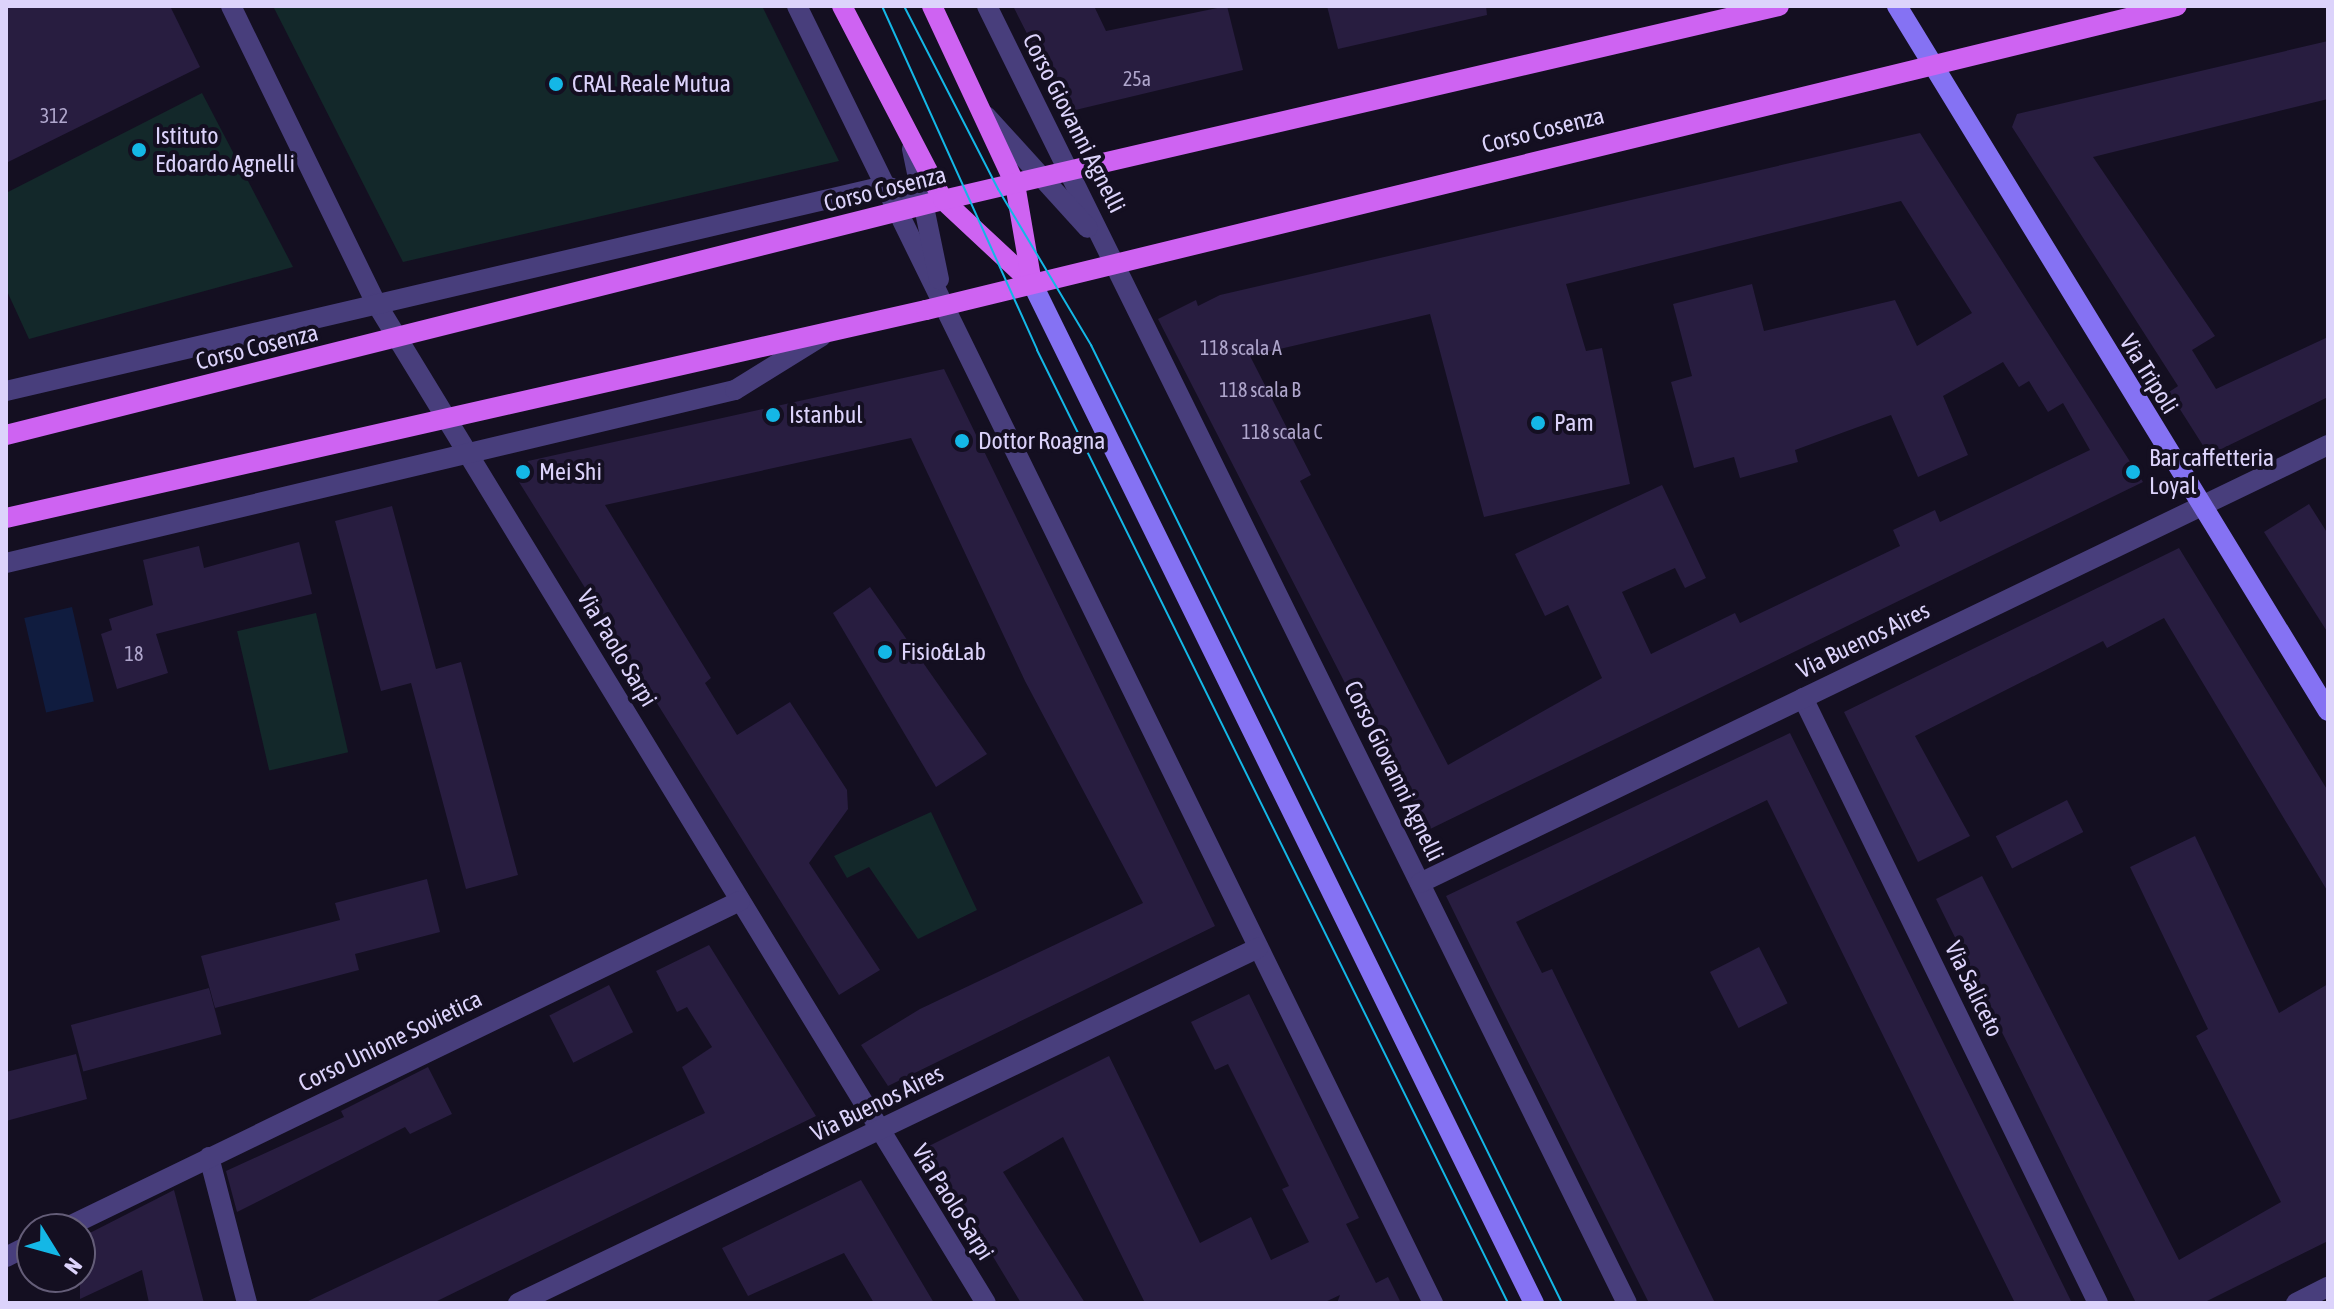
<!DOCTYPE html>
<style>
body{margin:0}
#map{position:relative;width:2334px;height:1309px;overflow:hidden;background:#140f21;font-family:"Asap Condensed",sans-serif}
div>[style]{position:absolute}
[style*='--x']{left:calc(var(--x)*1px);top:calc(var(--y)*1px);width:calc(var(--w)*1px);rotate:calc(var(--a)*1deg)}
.green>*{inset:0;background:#13282a;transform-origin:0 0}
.water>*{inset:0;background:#101c3f;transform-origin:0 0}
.building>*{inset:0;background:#281d40;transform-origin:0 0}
.street>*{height:20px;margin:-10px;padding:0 10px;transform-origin:10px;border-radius:10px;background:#483e7c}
.secondary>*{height:20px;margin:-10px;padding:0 10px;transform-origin:10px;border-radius:10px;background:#8572f3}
.primary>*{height:20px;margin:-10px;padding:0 10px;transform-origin:10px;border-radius:10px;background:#ce63f2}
.tram>*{height:2px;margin:-1px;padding:0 1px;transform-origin:1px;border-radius:1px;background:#14b7e6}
.dots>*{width:22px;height:22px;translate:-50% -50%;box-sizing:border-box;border:4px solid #140f21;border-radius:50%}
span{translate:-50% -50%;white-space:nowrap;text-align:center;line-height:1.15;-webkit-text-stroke:8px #140f21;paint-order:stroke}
.number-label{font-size:20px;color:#afa6cc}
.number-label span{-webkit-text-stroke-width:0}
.poi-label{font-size:24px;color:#dcd3fb}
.left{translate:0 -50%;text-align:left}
.street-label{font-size:24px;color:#dcd3fb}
.frame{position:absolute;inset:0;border:8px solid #dcd3fb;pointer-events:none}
.north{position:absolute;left:16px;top:1213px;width:80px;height:80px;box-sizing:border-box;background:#140f21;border:2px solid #645d78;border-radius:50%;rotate:127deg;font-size:22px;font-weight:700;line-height:32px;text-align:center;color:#dcd3fb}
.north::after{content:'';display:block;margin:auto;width:28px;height:36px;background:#14b7e6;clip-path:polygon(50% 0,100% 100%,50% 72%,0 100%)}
</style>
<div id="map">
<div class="green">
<div style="clip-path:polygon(273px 6px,762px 6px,839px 161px,403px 262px)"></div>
<div style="clip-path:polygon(202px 93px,293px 267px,29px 339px,6px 289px,6px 193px)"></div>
<div style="left:316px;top:613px;width:143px;height:81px;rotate:77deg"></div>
<div style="clip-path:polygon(931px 812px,977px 910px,918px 939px,869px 867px,847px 878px,834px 856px)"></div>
</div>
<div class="water">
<div style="left:72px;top:607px;width:97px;height:49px;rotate:77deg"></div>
</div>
<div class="building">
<div style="clip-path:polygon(6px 6px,170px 6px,200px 67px,6px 163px)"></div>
<div style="clip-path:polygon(1013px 6px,1094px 6px,1106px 31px,1227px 6px,1243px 70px,1067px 112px)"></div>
<div style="clip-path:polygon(1327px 6px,1486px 6px,1487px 15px,1338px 49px)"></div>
<div style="clip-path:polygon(2328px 41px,2328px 99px,2093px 157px,2215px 336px,2192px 350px,2216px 389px,2328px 337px,2328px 397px,2209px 455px,2169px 392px,2178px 386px,2012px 127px,2017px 114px)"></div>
<div style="clip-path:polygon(evenodd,1920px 133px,2143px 482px,1422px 833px,1158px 319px,1196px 300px,1198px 306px,1220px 295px,1920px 133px,1901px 201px,1972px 313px,1917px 346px,1895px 300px,1764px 331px,1752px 284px,1673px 304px,1692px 376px,1671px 382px,1694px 468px,1734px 457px,1740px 478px,1798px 462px,1795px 450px,1891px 415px,1918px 477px,1968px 455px,1943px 396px,2003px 362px,2019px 387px,2029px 381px,2048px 412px,2063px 403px,2090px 450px,1940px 522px,1935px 510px,1893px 530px,1900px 546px,1740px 623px,1735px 613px,1651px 654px,1622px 592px,1675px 568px,1685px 588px,1706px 578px,1662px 485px,1515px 554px,1545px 616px,1568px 605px,1602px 678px,1448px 765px,1300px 481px,1311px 475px,1250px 356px,1430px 314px,1484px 517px,1630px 484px,1602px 348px,1586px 351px,1566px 284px,1901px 201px)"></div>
<div style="clip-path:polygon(944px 369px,1215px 926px,888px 1086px,861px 1045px,920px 1009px,1143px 903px,1025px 681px,911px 438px,605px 505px,711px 678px,705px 683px,737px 735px,790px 702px,847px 790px,848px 809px,809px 863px,880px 970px,839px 995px,519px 482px,528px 461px)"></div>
<div style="clip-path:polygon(2309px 504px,2328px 534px,2328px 633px,2264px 532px)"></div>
<div style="clip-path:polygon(392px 506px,436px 669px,461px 662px,518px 875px,466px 889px,411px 683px,381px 691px,335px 521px)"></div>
<div style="clip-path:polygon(299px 542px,312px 594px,156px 634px,168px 673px,117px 689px,101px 634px,112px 630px,109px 619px,153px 605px,143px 560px,199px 546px,204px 568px)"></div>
<div style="clip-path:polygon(2179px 548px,2328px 791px,2328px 892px,2164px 618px,2107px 648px,2103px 641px,1915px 736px,1970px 836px,1918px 862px,1844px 712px)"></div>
<div style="clip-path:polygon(870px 587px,987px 754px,936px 787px,833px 613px)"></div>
<div style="clip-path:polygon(1790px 733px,1906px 967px,2072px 1303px,2015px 1303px,1767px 800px,1516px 922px,1542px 973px,1552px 969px,1715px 1303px,1649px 1303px,1495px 996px,1446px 896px)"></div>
<div style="left:2067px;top:800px;width:36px;height:80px;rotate:63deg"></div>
<div style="clip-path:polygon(2195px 836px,2279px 1013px,2328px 984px,2328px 1241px,2203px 1303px,2136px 1303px,1936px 899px,1982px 876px,2179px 1260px,2281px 1202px,2196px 1036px,2208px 1029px,2130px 867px)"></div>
<div style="clip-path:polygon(427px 879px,440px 932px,355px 954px,359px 970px,215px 1008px,201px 956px,340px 920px,335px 903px)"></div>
<div style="clip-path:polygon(709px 945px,816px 1116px,433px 1303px,304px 1303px,705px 1113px,682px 1067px,712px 1047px,687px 1007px,677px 1012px,656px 971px)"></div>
<div style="left:1759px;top:947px;width:63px;height:55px;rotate:63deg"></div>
<div style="left:609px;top:985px;width:53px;height:67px;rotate:63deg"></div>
<div style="left:209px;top:988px;width:48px;height:143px;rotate:75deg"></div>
<div style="clip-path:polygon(1249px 994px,1359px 1218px,1346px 1224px,1376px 1283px,1388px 1277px,1401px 1303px,1337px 1303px,1340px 1295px,1323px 1303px,1145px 1303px,1063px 1137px,1003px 1172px,1085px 1303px,1021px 1303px,927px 1147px,1109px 1056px,1200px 1243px,1251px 1217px,1271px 1260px,1309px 1242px,1282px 1189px,1289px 1186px,1228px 1064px,1215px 1070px,1191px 1022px)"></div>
<div style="clip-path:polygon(76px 1054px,87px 1099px,6px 1121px,6px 1072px)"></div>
<div style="clip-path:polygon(428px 1067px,452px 1114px,410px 1134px,405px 1127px,237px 1212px,226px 1171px,344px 1117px,341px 1111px)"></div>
<div style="clip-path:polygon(861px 1180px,934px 1303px,874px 1303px,844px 1253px,748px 1296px,722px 1248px)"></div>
<div style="clip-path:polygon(174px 1190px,204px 1303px,149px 1303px,142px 1270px,80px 1299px,80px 1238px)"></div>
</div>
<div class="street">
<div style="--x:231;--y:6;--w:331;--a:64"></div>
<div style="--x:376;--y:303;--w:1171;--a:58.62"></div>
<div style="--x:797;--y:6;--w:1445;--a:63.88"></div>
<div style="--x:987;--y:6;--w:1446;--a:63.74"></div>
<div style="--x:986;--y:116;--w:151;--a:47.7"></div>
<div style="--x:912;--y:149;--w:133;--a:78.3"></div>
<div style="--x:6;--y:391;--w:902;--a:-13.14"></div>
<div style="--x:884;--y:186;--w:61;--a:13.3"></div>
<div style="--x:6;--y:563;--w:749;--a:-13.35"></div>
<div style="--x:735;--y:390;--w:102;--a:-31.8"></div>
<div style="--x:1803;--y:698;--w:673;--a:64.01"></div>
<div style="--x:1420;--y:883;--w:1008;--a:-25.75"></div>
<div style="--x:209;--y:1157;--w:151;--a:75.4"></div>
<div style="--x:63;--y:1229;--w:752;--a:-25.85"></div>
<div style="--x:6;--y:1257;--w:29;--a:-27"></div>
<div style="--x:518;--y:1303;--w:821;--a:-25.63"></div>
<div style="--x:2296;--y:1303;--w:36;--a:-27"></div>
</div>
<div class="secondary">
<div style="--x:1897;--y:6;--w:826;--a:58.56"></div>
<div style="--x:1032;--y:283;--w:1137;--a:63.8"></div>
</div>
<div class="primary">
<div style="--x:842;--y:6;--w:219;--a:62.5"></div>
<div style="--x:943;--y:200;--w:122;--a:43"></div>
<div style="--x:932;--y:6;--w:196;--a:65"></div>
<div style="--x:1015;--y:184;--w:100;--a:80.3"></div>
<div style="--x:6;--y:435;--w:966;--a:-14.08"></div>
<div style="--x:943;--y:200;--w:858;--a:-13.06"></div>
<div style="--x:6;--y:518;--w:943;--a:-12.74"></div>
<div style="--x:926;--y:310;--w:1287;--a:-13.66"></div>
</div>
<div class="tram">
<div style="--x:882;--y:6;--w:377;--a:65.7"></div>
<div style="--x:1037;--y:350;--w:1063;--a:63.7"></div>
<div style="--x:904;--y:6;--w:206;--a:62.8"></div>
<div style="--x:998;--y:189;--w:182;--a:59.2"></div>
<div style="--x:1091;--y:345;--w:1068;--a:63.82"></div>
</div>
<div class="dots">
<div style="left:556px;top:84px;background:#14b7e6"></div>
<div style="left:139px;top:150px;background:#14b7e6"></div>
<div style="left:773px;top:415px;background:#14b7e6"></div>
<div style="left:1538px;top:423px;background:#14b7e6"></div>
<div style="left:962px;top:441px;background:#14b7e6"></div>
<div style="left:523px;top:472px;background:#14b7e6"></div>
<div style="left:2133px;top:472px;background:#14b7e6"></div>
<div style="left:885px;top:652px;background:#14b7e6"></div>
</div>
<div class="number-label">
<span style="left:1137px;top:78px">25a</span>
<span style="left:54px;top:115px">312</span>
<span style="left:1241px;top:347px">118 scala A</span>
<span style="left:1260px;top:389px">118 scala B</span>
<span style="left:1282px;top:431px">118 scala C</span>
<span style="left:134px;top:653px">18</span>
</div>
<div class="poi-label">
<span class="left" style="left:572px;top:84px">CRAL Reale Mutua</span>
<span class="left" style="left:155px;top:150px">Istituto<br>Edoardo Agnelli</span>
<span class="left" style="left:789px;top:415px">Istanbul</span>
<span class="left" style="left:1554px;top:423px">Pam</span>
<span class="left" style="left:978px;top:441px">Dottor Roagna</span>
<span class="left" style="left:2149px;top:472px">Bar caffetteria<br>Loyal</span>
<span class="left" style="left:539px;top:472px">Mei Shi</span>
<span class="left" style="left:901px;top:652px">Fisio&amp;Lab</span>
</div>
<div class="street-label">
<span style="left:1074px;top:123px;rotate:63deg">Corso Giovanni Agnelli</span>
<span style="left:1543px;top:130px;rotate:-14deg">Corso Cosenza</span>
<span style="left:885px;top:189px;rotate:-14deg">Corso Cosenza</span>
<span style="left:257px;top:347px;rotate:-14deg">Corso Cosenza</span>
<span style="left:2149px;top:374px;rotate:58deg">Via Tripoli</span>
<span style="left:1863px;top:640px;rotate:-26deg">Via Buenos Aires</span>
<span style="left:617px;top:648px;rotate:59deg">Via Paolo Sarpi</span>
<span style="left:1394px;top:771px;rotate:64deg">Corso Giovanni Agnelli</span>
<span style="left:1974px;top:989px;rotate:64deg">Via Saliceto</span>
<span style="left:390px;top:1041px;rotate:-26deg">Corso Unione Sovietica</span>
<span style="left:877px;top:1103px;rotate:-26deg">Via Buenos Aires</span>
<span style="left:953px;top:1202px;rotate:58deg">Via Paolo Sarpi</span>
</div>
<div class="frame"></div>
<div class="north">N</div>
</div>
